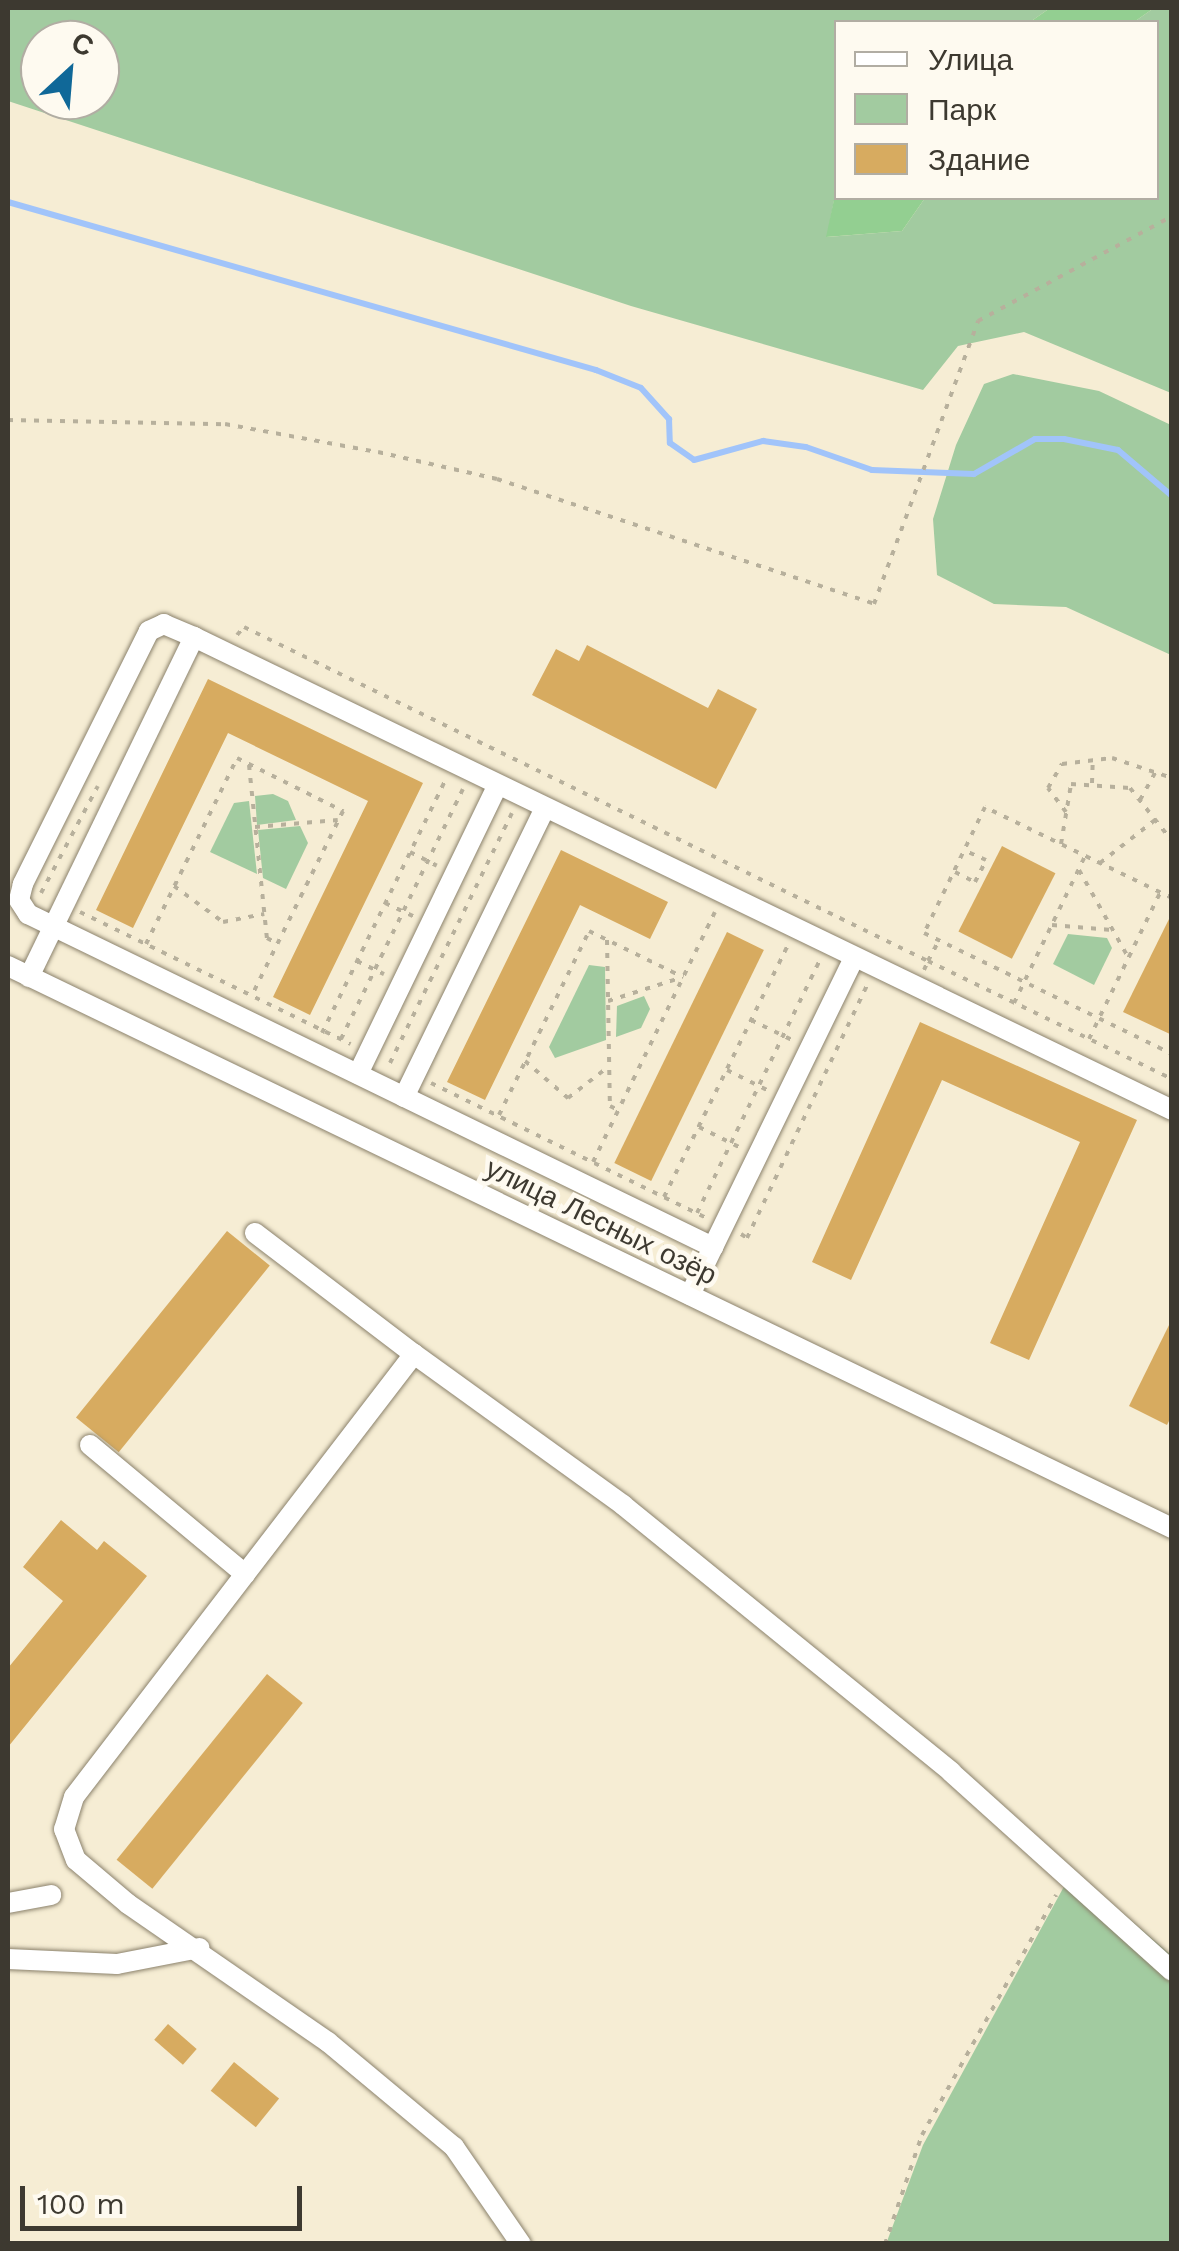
<!DOCTYPE html>
<meta charset="utf-8">
<style>
body{margin:0}
#map{position:relative;width:1179px;height:2251px;overflow:hidden;background:#f6edd4;font-family:"Work Sans",sans-serif}
div>[style]{position:absolute}
[style*='--x']{left:calc(var(--x)*1px);top:calc(var(--y)*1px);width:calc(var(--w)*1px);rotate:calc(var(--a)*1deg)}
.green>*{inset:0;background:#a2cba0}
.forest>*{inset:0;background:#93cf91}
.stream>*{height:6px;margin:-3px;padding:0 3px;transform-origin:3px;border-radius:3px;background:#a1c4fa}
.building>*{inset:0;background:#d7ab60;transform-origin:0 0}
.path>*{height:4px;margin-top:-2px;transform-origin:0;background:repeating-linear-gradient(90deg,#b7b09c 0 5px,transparent 0 13px)}
.roads{filter:drop-shadow(0 0 2px #8b826c) drop-shadow(0 0 2px #8b826c)}
.minor>*{height:20px;margin:-10px;padding:0 10px;transform-origin:10px;border-radius:10px;background:#fff}
span{translate:-50% -50%;white-space:nowrap;text-align:center;line-height:1.15;-webkit-text-stroke:9px #fefaf0;paint-order:stroke}
.street-label{font-size:28px;color:#3d3930}
.frame{position:absolute;inset:0;border:10px solid #3d3930;pointer-events:none}
.legend{position:absolute;left:834px;top:20px;width:325px;height:180px;box-sizing:border-box;background:#fefaf0;border:2px solid #b1ada3;margin:0;padding:12px 18px;list-style:none;font-size:30px;color:#3d3930}
.legend li{display:flex;align-items:center;gap:20px;height:50px}
.legend b{width:50px;border:2px solid #b1ada3}
.north{position:absolute;left:20px;top:20px;width:100px;height:100px;box-sizing:border-box;background:#fefaf0;border:2px solid #b1ada3;border-radius:50%;rotate:26deg;font-size:28px;font-weight:700;line-height:40px;text-align:center;color:#3d3930}
.north::after{content:'';display:block;margin:auto;width:35px;height:45px;background:#106898;clip-path:polygon(50% 0,100% 100%,50% 72%,0 100%)}
.scale{position:absolute;left:20px;top:2186px;width:282px;height:45px;box-sizing:border-box;border:5px solid #3d3930;border-top:0;padding-left:12px;font-size:30px;line-height:35px;white-space:nowrap;color:#3d3930;-webkit-text-stroke:8px #fefaf0;paint-order:stroke}
</style>
<div id="map">
<div class="green">
<div style="clip-path:polygon(evenodd,8px 8px,1050px 8px,1030px 22px,836px 22px,836px 190px,827px 237px,902px 231px,925px 198px,1156px 198px,1156px 22px,1134px 22px,1154px 8px,1171px 8px,1171px 393px,1024px 332px,958px 346px,923px 390px,631px 306px,8px 101px,8px 8px,40px 40px,100px 40px,100px 100px,40px 100px,40px 40px)"></div>
<div style="clip-path:polygon(1013px 374px,1099px 391px,1171px 425px,1171px 655px,1066px 607px,994px 604px,937px 575px,933px 519px,956px 445px,984px 384px)"></div>
<div style="clip-path:polygon(273px 794px,288px 801px,296px 820px,257px 825px,255px 796px)"></div>
<div style="clip-path:polygon(249px 801px,257px 874px,210px 852px,234px 803px)"></div>
<div style="clip-path:polygon(300px 826px,308px 843px,286px 889px,263px 878px,258px 830px)"></div>
<div style="clip-path:polygon(1068px 934px,1107px 938px,1112px 948px,1094px 985px,1053px 964px)"></div>
<div style="clip-path:polygon(589px 965px,605px 967px,606px 1040px,555px 1058px,549px 1047px)"></div>
<div style="clip-path:polygon(644px 996px,650px 1009px,641px 1028px,616px 1037px,617px 1006px)"></div>
<div style="clip-path:polygon(1073px 1870px,1171px 1955px,1171px 2243px,886px 2244px,923px 2145px)"></div>
</div>
<div class="forest">
<div style="clip-path:polygon(1050px 8px,1154px 8px,1134px 22px,1030px 22px)"></div>
<div style="clip-path:polygon(836px 190px,836px 198px,925px 198px,902px 231px,826px 237px)"></div>
</div>
<div class="stream">
<div style="--x:8;--y:202;--w:612;--a:15.95"></div>
<div style="--x:596;--y:370;--w:48;--a:21.8"></div>
<div style="--x:641;--y:388;--w:42;--a:47.9"></div>
<div style="--x:669;--y:419;--w:24;--a:88"></div>
<div style="--x:670;--y:443;--w:29;--a:35"></div>
<div style="--x:694;--y:460;--w:72;--a:-15.4"></div>
<div style="--x:763;--y:441;--w:43;--a:7.9"></div>
<div style="--x:806;--y:447;--w:70;--a:19.2"></div>
<div style="--x:872;--y:470;--w:102;--a:2.2"></div>
<div style="--x:974;--y:474;--w:70;--a:-29.8"></div>
<div style="--x:1035;--y:439;--w:29;--a:0"></div>
<div style="--x:1064;--y:439;--w:55;--a:11.5"></div>
<div style="--x:1118;--y:450;--w:71;--a:40.4"></div>
</div>
<div class="building">
<div style="clip-path:polygon(587px 645px,708px 708px,718px 689px,757px 709px,716px 789px,532px 695px,556px 649px,579px 661px)"></div>
<div style="clip-path:polygon(208px 679px,423px 783px,310px 1015px,273px 997px,368px 801px,228px 733px,133px 928px,96px 910px)"></div>
<div style="left:1002px;top:846px;width:60px;height:96px;rotate:27deg"></div>
<div style="clip-path:polygon(561px 850px,668px 902px,650px 939px,580px 905px,485px 1100px,447px 1082px)"></div>
<div style="clip-path:polygon(1172px 913px,1172px 1035px,1123px 1012px)"></div>
<div style="left:727px;top:932px;width:41px;height:257px;rotate:26deg"></div>
<div style="clip-path:polygon(920px 1022px,1137px 1120px,1029px 1360px,990px 1343px,1080px 1142px,942px 1080px,851px 1280px,812px 1262px)"></div>
<div style="left:227px;top:1231px;width:55px;height:240px;rotate:39deg"></div>
<div style="clip-path:polygon(1172px 1319px,1172px 1415px,1167px 1425px,1129px 1406px)"></div>
<div style="clip-path:polygon(61px 1520px,97px 1550px,104px 1541px,147px 1576px,8px 1747px,8px 1668px,63px 1601px,23px 1567px)"></div>
<div style="left:267px;top:1674px;width:46px;height:239px;rotate:39deg"></div>
<div style="left:168px;top:2024px;width:38px;height:21px;rotate:41deg"></div>
<div style="left:234px;top:2062px;width:58px;height:37px;rotate:39deg"></div>
</div>
<div class="path">
<div style="--x:8;--y:420;--w:217;--a:1.1"></div>
<div style="--x:225;--y:424;--w:156;--a:10.4"></div>
<div style="--x:378;--y:452;--w:122;--a:12.8"></div>
<div style="--x:497;--y:479;--w:397;--a:18.3"></div>
<div style="--x:874;--y:604;--w:302;--a:-69.8"></div>
<div style="--x:978;--y:321;--w:221;--a:-28.4"></div>
<div style="--x:237;--y:635;--w:11;--a:-49"></div>
<div style="--x:244;--y:627;--w:761;--a:26.03"></div>
<div style="--x:928;--y:961;--w:24;--a:-62"></div>
<div style="--x:249;--y:765;--w:174;--a:84.1"></div>
<div style="--x:267;--y:938;--w:10;--a:29"></div>
<div style="--x:1092;--y:783;--w:25;--a:-88"></div>
<div style="--x:1140;--y:800;--w:35;--a:-61"></div>
<div style="--x:1066;--y:812;--w:30;--a:-127"></div>
<div style="--x:1048;--y:788;--w:28;--a:-60"></div>
<div style="--x:1062;--y:764;--w:50;--a:-6.8"></div>
<div style="--x:1112;--y:758;--w:63;--a:18.4"></div>
<div style="--x:255;--y:827;--w:83;--a:-4.8"></div>
<div style="--x:1061;--y:844;--w:61;--a:-80.5"></div>
<div style="--x:1071;--y:784;--w:59;--a:3.9"></div>
<div style="--x:1130;--y:788;--w:68;--a:51.6"></div>
<div style="--x:410;--y:852;--w:30;--a:27"></div>
<div style="--x:1100;--y:863;--w:70;--a:-38"></div>
<div style="--x:1079;--y:870;--w:100;--a:60.6"></div>
<div style="--x:955;--y:872;--w:22;--a:27"></div>
<div style="--x:975;--y:882;--w:25;--a:-63"></div>
<div style="--x:986;--y:860;--w:24;--a:-156"></div>
<div style="--x:174;--y:886;--w:61;--a:36.3"></div>
<div style="--x:223;--y:922;--w:42;--a:-11"></div>
<div style="--x:41;--y:893;--w:121;--a:-62"></div>
<div style="--x:1172;--y:898;--w:208;--a:-154.1"></div>
<div style="--x:985;--y:807;--w:140;--a:115.8"></div>
<div style="--x:924;--y:933;--w:276;--a:26"></div>
<div style="--x:385;--y:903;--w:31;--a:25"></div>
<div style="--x:80;--y:912;--w:301;--a:26"></div>
<div style="--x:1052;--y:925;--w:60;--a:4.8"></div>
<div style="--x:607;--y:940;--w:166;--a:89"></div>
<div style="--x:610;--y:1106;--w:9;--a:27"></div>
<div style="--x:146;--y:944;--w:207;--a:-63.9"></div>
<div style="--x:237;--y:758;--w:119;--a:26.6"></div>
<div style="--x:343;--y:811;--w:205;--a:116.3"></div>
<div style="--x:357;--y:961;--w:30;--a:26"></div>
<div style="--x:924;--y:970;--w:10;--a:-66"></div>
<div style="--x:928;--y:961;--w:271;--a:25.8"></div>
<div style="--x:608;--y:1001;--w:76;--a:-17.7"></div>
<div style="--x:1014;--y:1003;--w:163;--a:-64.2"></div>
<div style="--x:751;--y:1020;--w:46;--a:26"></div>
<div style="--x:322;--y:1033;--w:280;--a:-64"></div>
<div style="--x:341;--y:1039;--w:278;--a:-64"></div>
<div style="--x:1089;--y:1039;--w:162;--a:-64.1"></div>
<div style="--x:525;--y:1061;--w:57;--a:40.7"></div>
<div style="--x:568;--y:1098;--w:51;--a:-37.8"></div>
<div style="--x:390;--y:1063;--w:278;--a:-64"></div>
<div style="--x:727;--y:1070;--w:45;--a:26.6"></div>
<div style="--x:431;--y:1083;--w:305;--a:26.1"></div>
<div style="--x:499;--y:1115;--w:205;--a:-63.9"></div>
<div style="--x:589;--y:931;--w:105;--a:26.1"></div>
<div style="--x:699;--y:1127;--w:45;--a:26.6"></div>
<div style="--x:593;--y:1162;--w:278;--a:-64"></div>
<div style="--x:664;--y:1197;--w:279;--a:-63.8"></div>
<div style="--x:697;--y:1213;--w:279;--a:-64.1"></div>
<div style="--x:615;--y:1220;--w:12;--a:110"></div>
<div style="--x:611;--y:1231;--w:26;--a:25"></div>
<div style="--x:635;--y:1242;--w:8;--a:-60"></div>
<div style="--x:639;--y:1235;--w:52;--a:26.1"></div>
<div style="--x:741;--y:1234;--w:7;--a:34"></div>
<div style="--x:747;--y:1238;--w:280;--a:-64.6"></div>
<div style="--x:885;--y:2244;--w:115;--a:-71.3"></div>
<div style="--x:922;--y:2135;--w:275;--a:-60.8"></div>
</div>
<div class="roads">
<div class="minor">
<div style="--x:194;--y:637;--w:33;--a:-157"></div>
<div style="--x:164;--y:624;--w:17;--a:155"></div>
<div style="--x:149;--y:631;--w:283;--a:116.5"></div>
<div style="--x:23;--y:884;--w:16;--a:104"></div>
<div style="--x:19;--y:900;--w:17;--a:57"></div>
<div style="--x:28;--y:914;--w:762;--a:25.93"></div>
<div style="--x:713;--y:1247;--w:322;--a:-64"></div>
<div style="--x:8;--y:966;--w:1293;--a:25.77"></div>
<div style="--x:29;--y:977;--w:378;--a:-64.1"></div>
<div style="--x:194;--y:637;--w:1086;--a:25.81"></div>
<div style="--x:358;--y:1074;--w:321;--a:-64.2"></div>
<div style="--x:404;--y:1097;--w:322;--a:-64"></div>
<div style="--x:255;--y:1233;--w:200;--a:37.3"></div>
<div style="--x:414;--y:1354;--w:558;--a:127.51"></div>
<div style="--x:74;--y:1797;--w:34;--a:107"></div>
<div style="--x:64;--y:1829;--w:33;--a:69"></div>
<div style="--x:76;--y:1860;--w:68;--a:40.2"></div>
<div style="--x:128;--y:1904;--w:243;--a:34.6"></div>
<div style="--x:328;--y:2042;--w:164;--a:39.8"></div>
<div style="--x:454;--y:2147;--w:118;--a:55.4"></div>
<div style="--x:690;--y:1295;--w:53;--a:-64.4"></div>
<div style="--x:414;--y:1354;--w:258;--a:35.8"></div>
<div style="--x:623;--y:1505;--w:423;--a:39.1"></div>
<div style="--x:951;--y:1772;--w:297;--a:42"></div>
<div style="--x:90;--y:1445;--w:202;--a:39.8"></div>
<div style="--x:8;--y:1903;--w:44;--a:-10.5"></div>
<div style="--x:8;--y:1959;--w:109;--a:2.6"></div>
<div style="--x:117;--y:1964;--w:84;--a:-11"></div>
</div>
</div>
<div class="street-label">
<span style="left:601px;top:1222px;rotate:26deg">улица Лесных озёр</span>
</div>
<div class="frame"></div>
<ul class="legend">
<li><b style="height:12px;background:#fff"></b>Улица</li>
<li><b style="height:28px;background:#a2cba0"></b>Парк</li>
<li><b style="height:28px;background:#d7ab60"></b>Здание</li>
</ul>
<div class="north">С</div>
<div class="scale">100 m</div>
</div>
